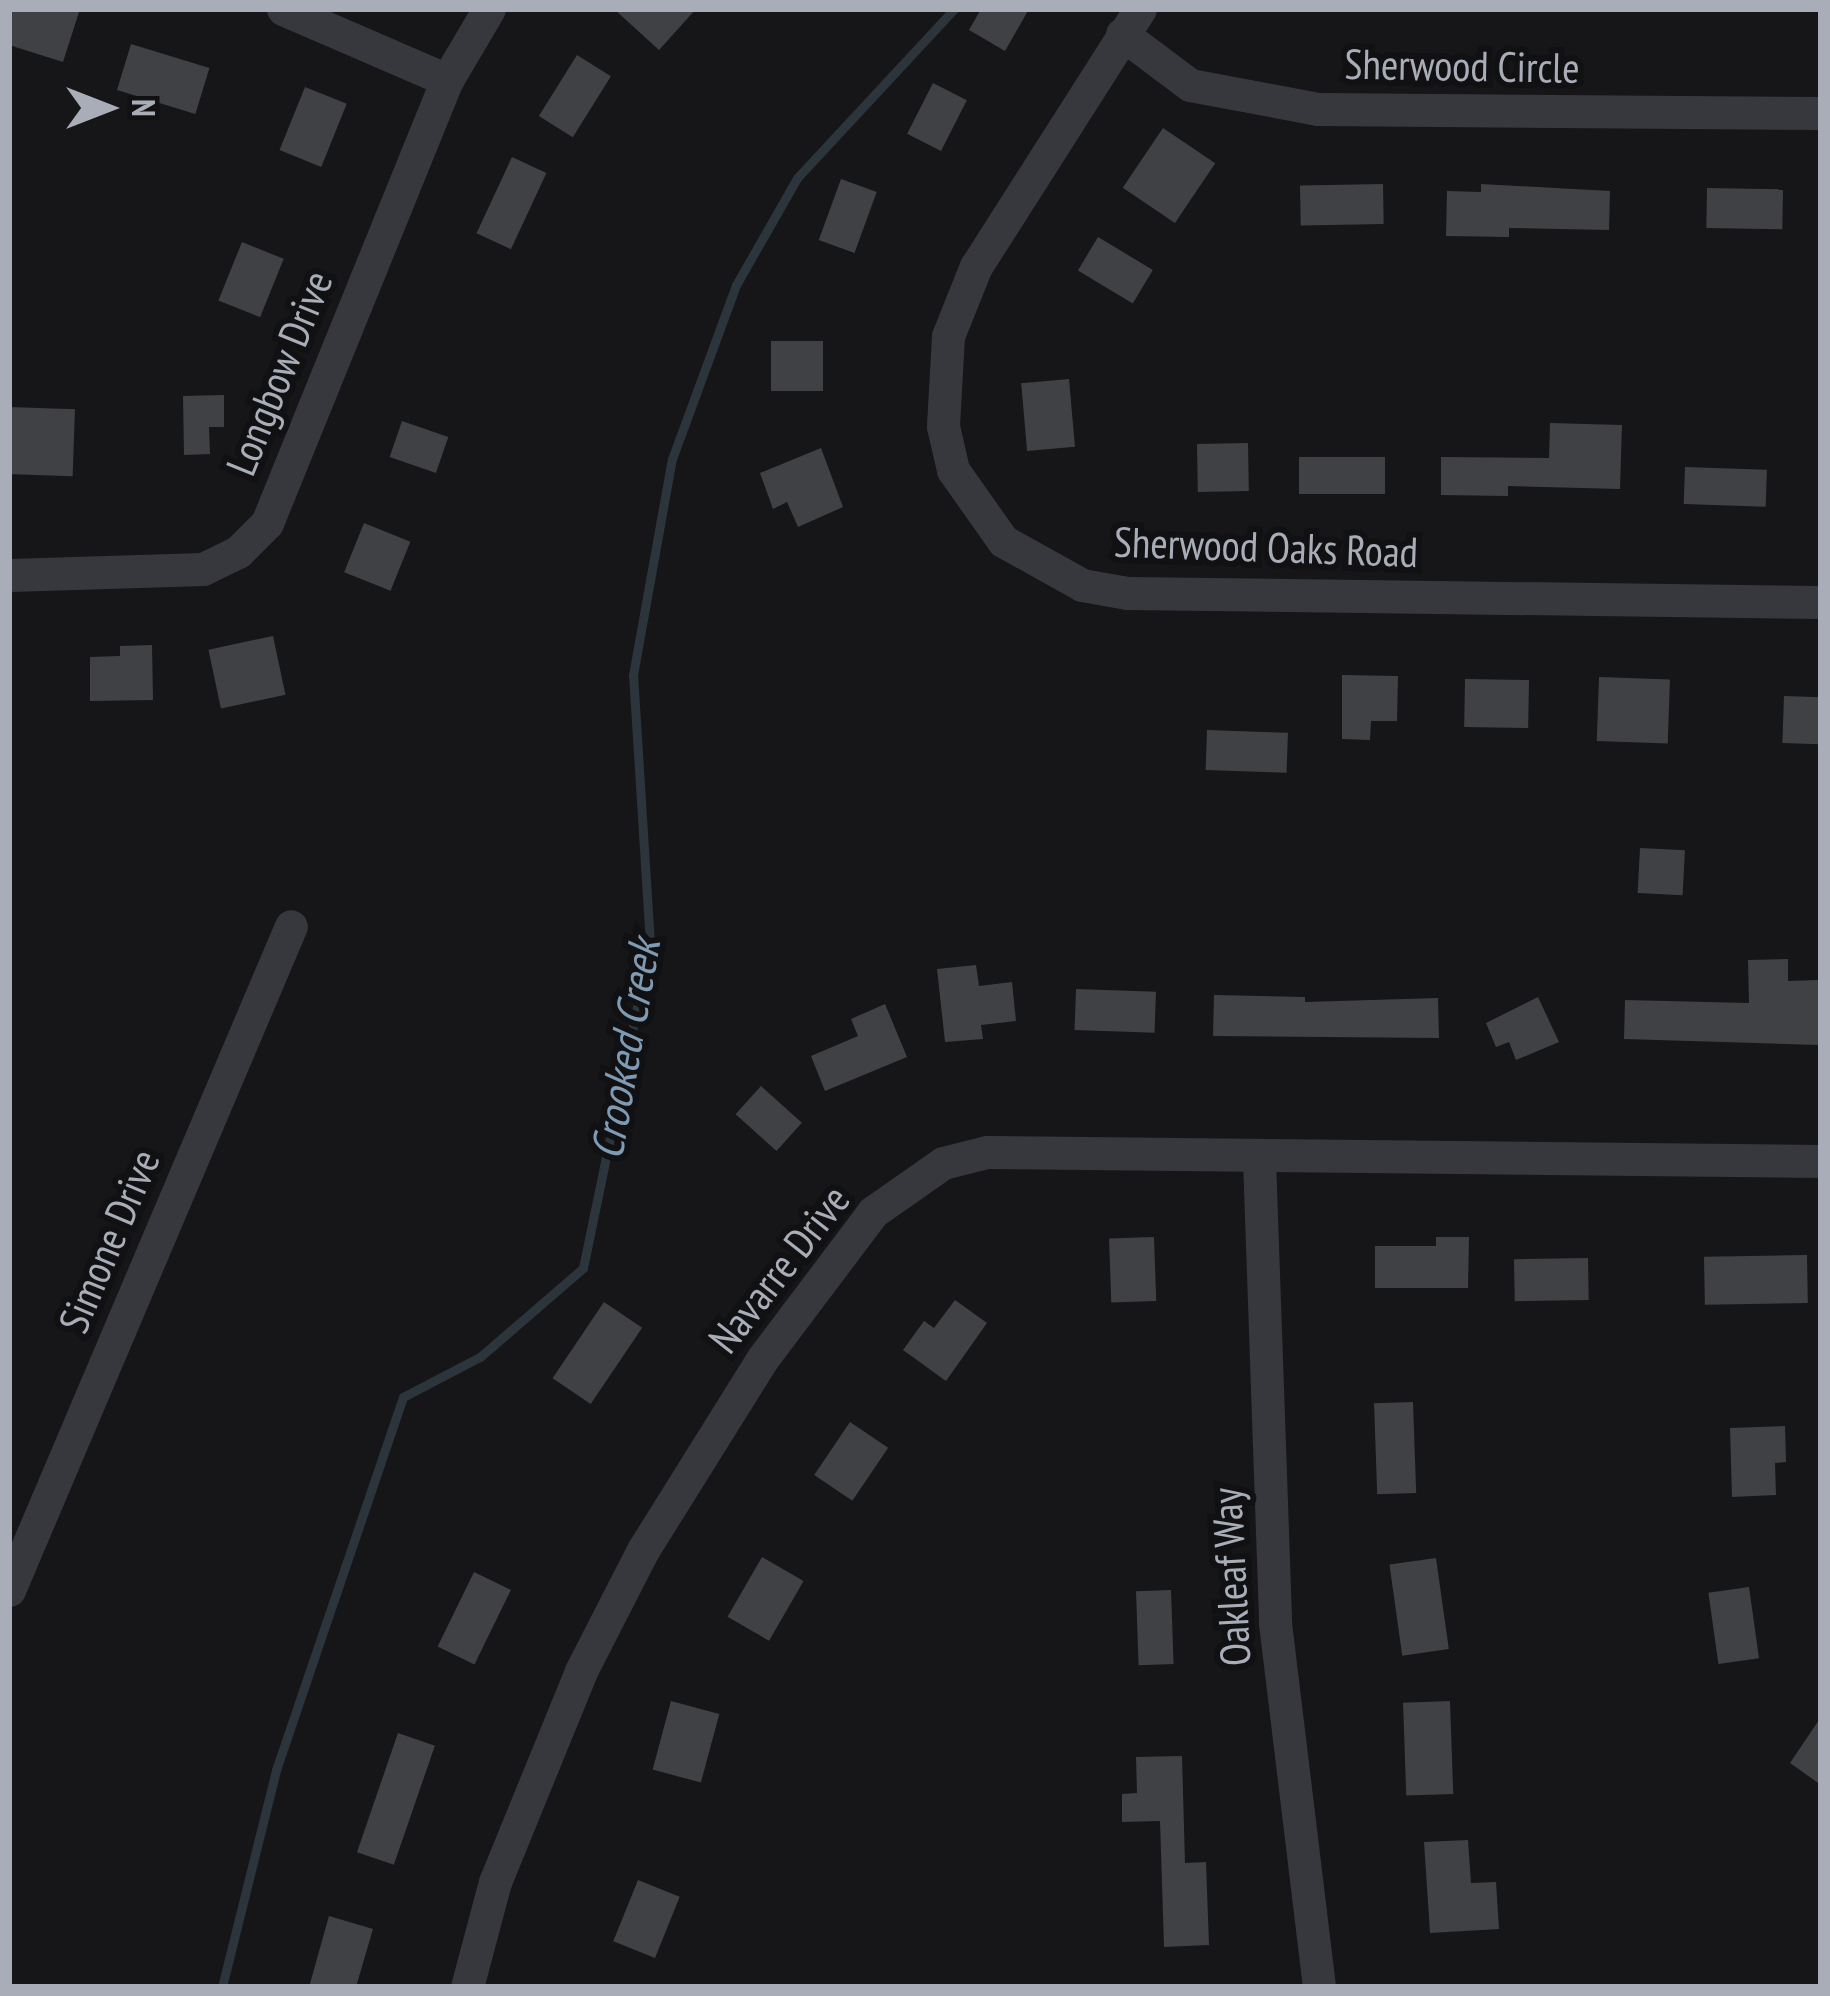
<!DOCTYPE html>
<style>
body{margin:0}
#map{position:relative;width:1830px;height:1996px;overflow:hidden;background:#161618;font-family:"PT Sans Narrow",sans-serif}
div>[style]{position:absolute}
[style*='--x']{left:calc(var(--x)*1px);top:calc(var(--y)*1px);width:calc(var(--w)*1px);rotate:calc(var(--a)*1deg)}
.stream>*{height:9px;margin:-4.5px;padding:0 4.5px;transform-origin:4.5px;border-radius:4.5px;background:#2c353c}
.building>*{inset:0;background:#404145;transform-origin:0 0}
.minor>*{height:33px;margin:-16.5px;padding:0 16.5px;transform-origin:16.5px;border-radius:16.5px;background:#37383d}
span{translate:-50% -50%;white-space:nowrap;text-align:center;line-height:1.15;-webkit-text-stroke:12px #111113;paint-order:stroke}
.street-label{font-size:42px;color:#a8adb8}
.water-label{font-size:45px;color:#7f9bb3;font-style:italic}
.frame{position:absolute;inset:0;border:12px solid #a8adb8;pointer-events:none}
.north{position:absolute;left:48px;top:48px;width:120px;height:120px;-webkit-text-stroke:9px #111113;paint-order:stroke;rotate:90deg;font-size:33px;font-weight:700;line-height:48px;text-align:center;color:#a8adb8}
.north::after{content:'';display:block;margin:auto;width:42px;height:54px;background:#a8adb8;clip-path:polygon(50% 0,100% 100%,50% 72%,0 100%)}
</style>
<div id="map">
<div class="stream">
<div style="--x:222;--y:1987;--w:224;--a:-76"></div>
<div style="--x:276;--y:1770;--w:394;--a:-71.2"></div>
<div style="--x:403;--y:1397;--w:87;--a:-27.5"></div>
<div style="--x:480;--y:1357;--w:136;--a:-40.8"></div>
<div style="--x:583;--y:1268;--w:331;--a:-78.3"></div>
<div style="--x:650;--y:944;--w:270;--a:-93.6"></div>
<div style="--x:633;--y:675;--w:219;--a:-79.8"></div>
<div style="--x:672;--y:459;--w:185;--a:-69.8"></div>
<div style="--x:736;--y:285;--w:123;--a:-60.3"></div>
<div style="--x:797;--y:178;--w:231;--a:-47.1"></div>
</div>
<div class="building">
<div style="clip-path:polygon(9px 9px,80px 9px,63px 62px,9px 45px)"></div>
<div style="clip-path:polygon(614px 9px,696px 9px,659px 50px)"></div>
<div style="clip-path:polygon(981px 9px,1029px 9px,1005px 51px,969px 30px)"></div>
<div style="left:131px;top:44px;width:82px;height:48px;rotate:17deg"></div>
<div style="left:577px;top:55px;width:40px;height:72px;rotate:32deg"></div>
<div style="left:933px;top:83px;width:38px;height:57px;rotate:27deg"></div>
<div style="left:305px;top:87px;width:45px;height:68px;rotate:22deg"></div>
<div style="left:1163px;top:128px;width:63px;height:72px;rotate:34deg"></div>
<div style="left:512px;top:157px;width:38px;height:84px;rotate:25deg"></div>
<div style="left:841px;top:179px;width:38px;height:65px;rotate:20deg"></div>
<div style="left:1383px;top:184px;width:40px;height:83px;rotate:89deg"></div>
<div style="clip-path:polygon(1481px 184px,1610px 191px,1609px 230px,1509px 228px,1509px 237px,1446px 236px,1447px 191px,1481px 192px)"></div>
<div style="left:1707px;top:188px;width:76px;height:40px;rotate:1deg"></div>
<div style="left:1098px;top:237px;width:64px;height:39px;rotate:31deg"></div>
<div style="left:242px;top:242px;width:45px;height:63px;rotate:22deg"></div>
<div style="left:771px;top:341px;width:52px;height:50px"></div>
<div style="left:1069px;top:379px;width:68px;height:48px;rotate:85deg"></div>
<div style="clip-path:polygon(224px 395px,224px 427px,209px 427px,210px 454px,184px 455px,183px 396px)"></div>
<div style="left:9px;top:407px;width:66px;height:67px;rotate:2deg"></div>
<div style="left:402px;top:421px;width:49px;height:38px;rotate:19deg"></div>
<div style="clip-path:polygon(1550px 423px,1622px 425px,1620px 489px,1508px 486px,1508px 496px,1441px 495px,1441px 457px,1549px 458px)"></div>
<div style="left:1248px;top:443px;width:48px;height:51px;rotate:89deg"></div>
<div style="clip-path:polygon(821px 448px,843px 507px,798px 527px,787px 502px,773px 509px,760px 473px)"></div>
<div style="left:1299px;top:457px;width:86px;height:37px"></div>
<div style="left:1685px;top:467px;width:82px;height:37px;rotate:2deg"></div>
<div style="left:364px;top:523px;width:50px;height:53px;rotate:22deg"></div>
<div style="left:273px;top:636px;width:60px;height:66px;rotate:78deg"></div>
<div style="clip-path:polygon(152px 645px,153px 700px,90px 701px,90px 657px,120px 656px,120px 646px)"></div>
<div style="clip-path:polygon(1342px 675px,1398px 676px,1397px 721px,1371px 721px,1370px 740px,1342px 739px)"></div>
<div style="left:1599px;top:677px;width:71px;height:64px;rotate:2deg"></div>
<div style="left:1465px;top:679px;width:64px;height:48px;rotate:1deg"></div>
<div style="left:1784px;top:696px;width:37px;height:47px;rotate:2deg"></div>
<div style="left:1207px;top:730px;width:81px;height:40px;rotate:2deg"></div>
<div style="left:1640px;top:848px;width:45px;height:45px;rotate:3deg"></div>
<div style="clip-path:polygon(1788px 959px,1788px 981px,1818px 980px,1819px 1045px,1624px 1039px,1625px 1000px,1749px 1003px,1748px 960px)"></div>
<div style="clip-path:polygon(976px 965px,979px 986px,1012px 982px,1016px 1021px,981px 1025px,983px 1039px,945px 1042px,937px 969px)"></div>
<div style="left:1076px;top:989px;width:80px;height:41px;rotate:2deg"></div>
<div style="clip-path:polygon(1214px 995px,1305px 997px,1305px 1002px,1438px 998px,1439px 1038px,1213px 1036px)"></div>
<div style="clip-path:polygon(1538px 997px,1559px 1042px,1516px 1060px,1509px 1042px,1496px 1047px,1486px 1023px)"></div>
<div style="clip-path:polygon(885px 1004px,907px 1057px,825px 1091px,811px 1056px,858px 1036px,851px 1019px)"></div>
<div style="left:761px;top:1086px;width:55px;height:38px;rotate:42deg"></div>
<div style="left:1154px;top:1237px;width:64px;height:45px;rotate:88deg"></div>
<div style="clip-path:polygon(1436px 1237px,1469px 1237px,1468px 1288px,1375px 1288px,1375px 1246px,1436px 1246px)"></div>
<div style="left:1807px;top:1255px;width:48px;height:103px;rotate:89deg"></div>
<div style="left:1588px;top:1258px;width:42px;height:74px;rotate:89deg"></div>
<div style="clip-path:polygon(955px 1300px,987px 1323px,946px 1381px,903px 1350px,924px 1321px,934px 1328px)"></div>
<div style="left:604px;top:1302px;width:46px;height:92px;rotate:34deg"></div>
<div style="left:1413px;top:1402px;width:91px;height:39px;rotate:88deg"></div>
<div style="left:850px;top:1422px;width:46px;height:64px;rotate:34deg"></div>
<div style="clip-path:polygon(1785px 1426px,1786px 1462px,1775px 1463px,1776px 1495px,1732px 1497px,1730px 1428px)"></div>
<div style="left:762px;top:1557px;width:48px;height:69px;rotate:30deg"></div>
<div style="left:1436px;top:1558px;width:92px;height:47px;rotate:82deg"></div>
<div style="left:474px;top:1572px;width:41px;height:83px;rotate:26deg"></div>
<div style="left:1749px;top:1587px;width:72px;height:41px;rotate:82deg"></div>
<div style="left:1171px;top:1590px;width:74px;height:35px;rotate:88deg"></div>
<div style="left:671px;top:1701px;width:50px;height:71px;rotate:15deg"></div>
<div style="left:1450px;top:1701px;width:93px;height:47px;rotate:88deg"></div>
<div style="clip-path:polygon(1821px 1717px,1821px 1785px,1790px 1763px)"></div>
<div style="left:398px;top:1733px;width:39px;height:126px;rotate:19deg"></div>
<div style="clip-path:polygon(1182px 1756px,1185px 1863px,1206px 1862px,1209px 1945px,1164px 1947px,1160px 1821px,1122px 1822px,1122px 1794px,1137px 1793px,1136px 1757px)"></div>
<div style="clip-path:polygon(1468px 1840px,1471px 1883px,1496px 1882px,1499px 1929px,1430px 1933px,1424px 1842px)"></div>
<div style="left:638px;top:1880px;width:45px;height:66px;rotate:22deg"></div>
<div style="clip-path:polygon(329px 1916px,373px 1929px,356px 1987px,309px 1987px)"></div>
</div>
<div class="minor">
<div style="--x:283;--y:9;--w:179;--a:23.4"></div>
<div style="--x:1140;--y:9;--w:305;--a:122.5"></div>
<div style="--x:976;--y:266;--w:75;--a:111.8"></div>
<div style="--x:948;--y:336;--w:90;--a:93.2"></div>
<div style="--x:943;--y:426;--w:45;--a:77.2"></div>
<div style="--x:953;--y:470;--w:87;--a:54.8"></div>
<div style="--x:1003;--y:541;--w:90;--a:29.1"></div>
<div style="--x:1082;--y:585;--w:46;--a:10.1"></div>
<div style="--x:1127;--y:593;--w:694;--a:0.74"></div>
<div style="--x:1122;--y:34;--w:85;--a:36.9"></div>
<div style="--x:1190;--y:85;--w:130;--a:10.6"></div>
<div style="--x:1318;--y:109;--w:503;--a:0.46"></div>
<div style="--x:9;--y:575;--w:194;--a:-1.8"></div>
<div style="--x:203;--y:569;--w:39;--a:-26"></div>
<div style="--x:238;--y:552;--w:41;--a:-45"></div>
<div style="--x:267;--y:523;--w:478;--a:-67.9"></div>
<div style="--x:447;--y:80;--w:82;--a:-59.4"></div>
<div style="--x:1259;--y:1159;--w:464;--a:88"></div>
<div style="--x:1275;--y:1623;--w:367;--a:83.1"></div>
<div style="--x:9;--y:1590;--w:721;--a:-66.99"></div>
<div style="--x:467;--y:1987;--w:109;--a:-75.1"></div>
<div style="--x:495;--y:1882;--w:228;--a:-67.8"></div>
<div style="--x:581;--y:1671;--w:136;--a:-62.9"></div>
<div style="--x:643;--y:1550;--w:226;--a:-58"></div>
<div style="--x:763;--y:1358;--w:183;--a:-53"></div>
<div style="--x:873;--y:1212;--w:85;--a:-35"></div>
<div style="--x:943;--y:1163;--w:45;--a:-14"></div>
<div style="--x:987;--y:1152;--w:834;--a:0.62"></div>
</div>
<div class="street-label">
<span style="left:1462px;top:66px;rotate:1deg">Sherwood Circle</span>
<span style="left:279px;top:373px;rotate:-68deg">Longbow Drive</span>
<span style="left:1266px;top:547px;rotate:2deg">Sherwood Oaks Road</span>
<span style="left:109px;top:1241px;rotate:-67deg">Simone Drive</span>
<span style="left:779px;top:1269px;rotate:-52deg">Navarre Drive</span>
<span style="left:1231px;top:1577px;rotate:-93deg">Oakleaf Way</span>
</div>
<div class="water-label">
<span style="left:625px;top:1049px;rotate:-80deg">Crooked Creek</span>
</div>
<div class="frame"></div>
<div class="north">N</div>
</div>
